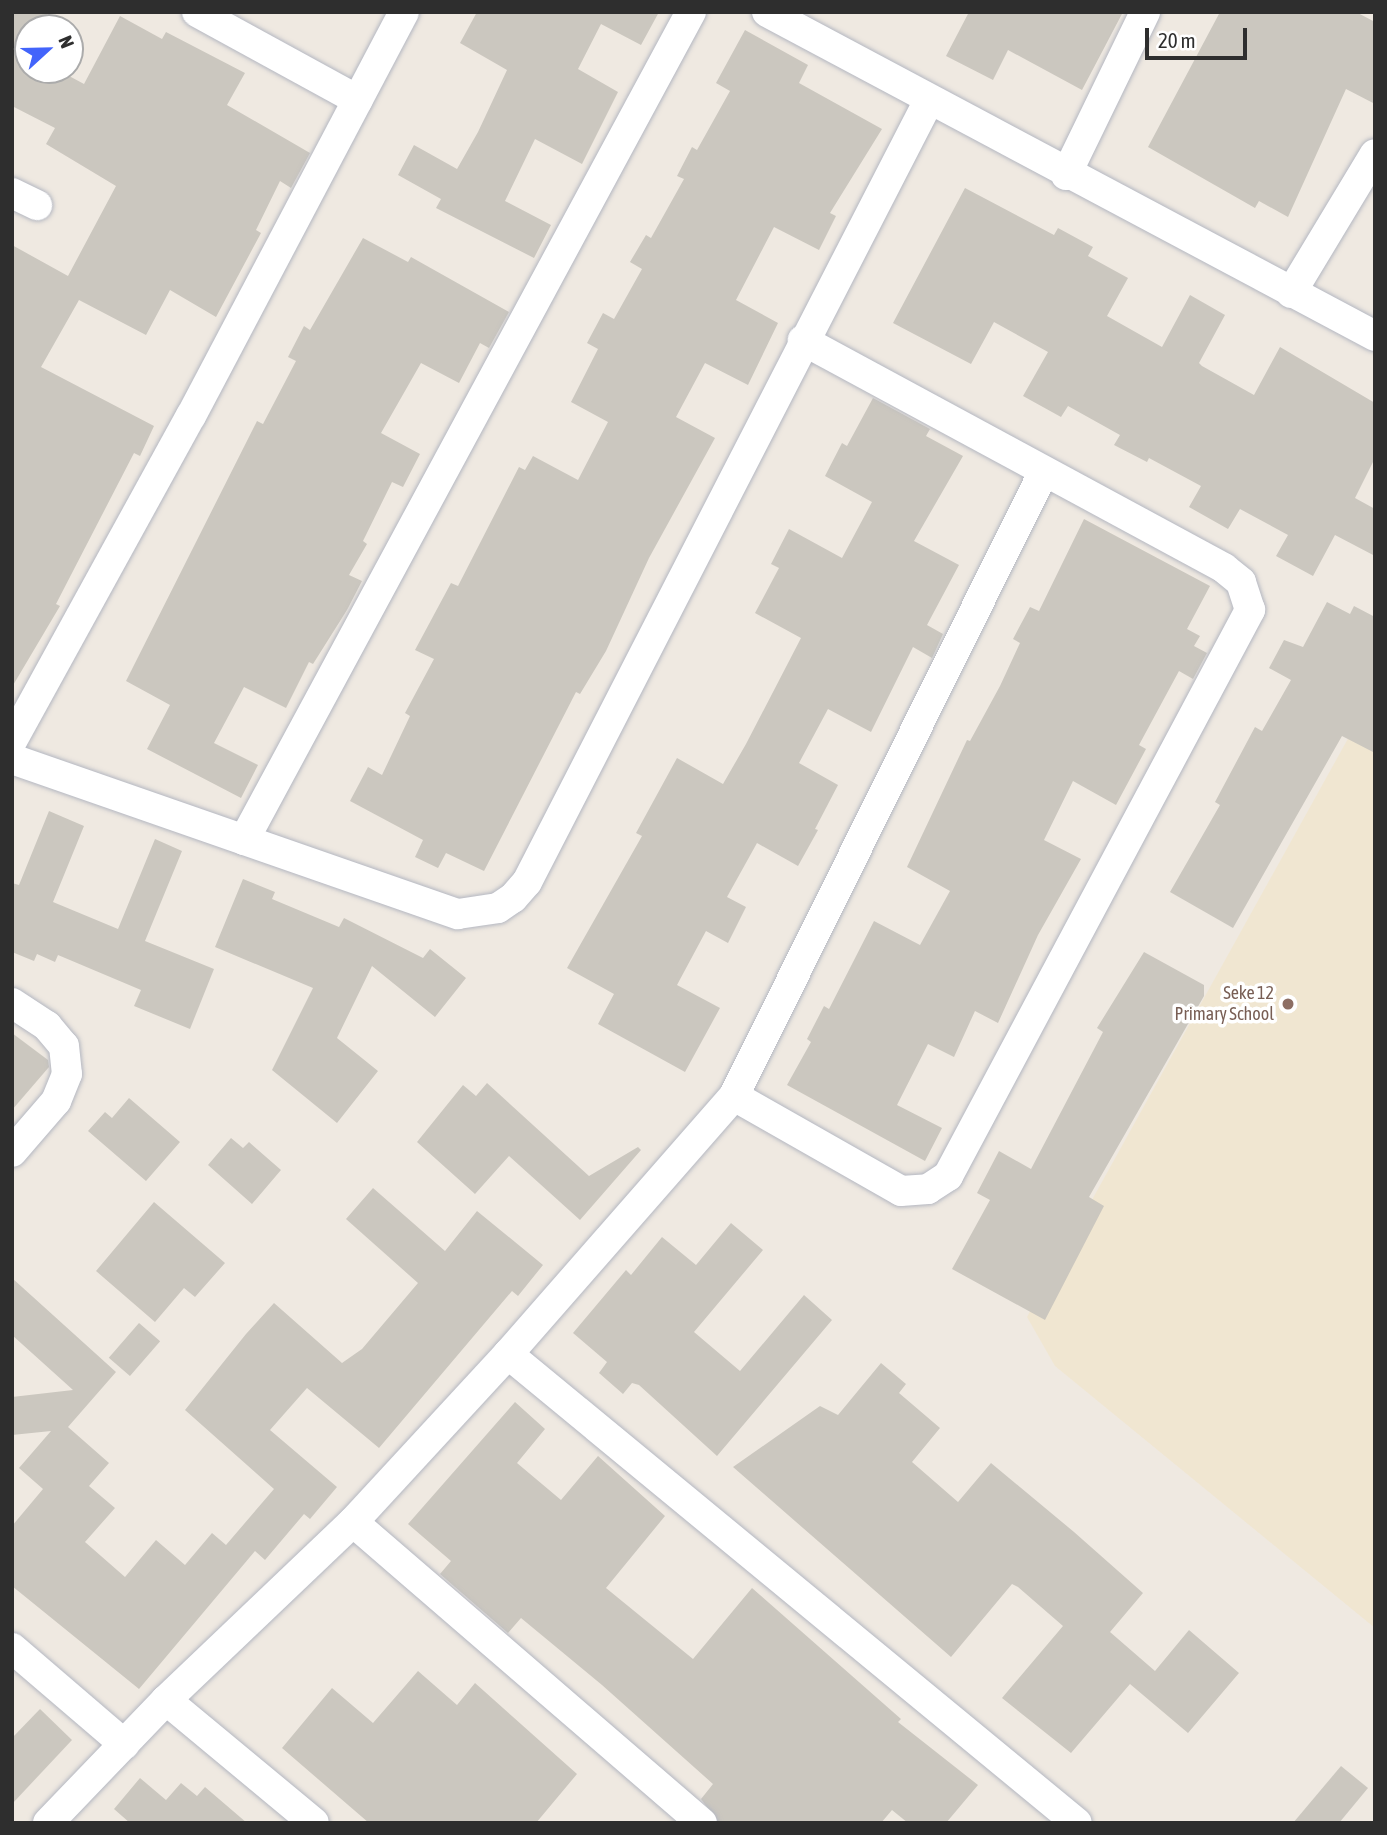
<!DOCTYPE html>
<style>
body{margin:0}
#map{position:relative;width:1387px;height:1835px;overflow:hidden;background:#efe9e1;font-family:"Asap Condensed",sans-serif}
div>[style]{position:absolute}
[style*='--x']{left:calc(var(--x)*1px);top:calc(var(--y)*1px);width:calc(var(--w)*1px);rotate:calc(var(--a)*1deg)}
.education>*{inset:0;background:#f0e6d1}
.building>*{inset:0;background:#cbc7bf;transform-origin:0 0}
.roads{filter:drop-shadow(0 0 2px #b4b7c1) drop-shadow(0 0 2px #b4b7c1)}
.minor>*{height:30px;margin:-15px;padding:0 15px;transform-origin:15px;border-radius:15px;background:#fff}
.dots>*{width:19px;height:19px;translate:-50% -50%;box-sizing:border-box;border:4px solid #fff;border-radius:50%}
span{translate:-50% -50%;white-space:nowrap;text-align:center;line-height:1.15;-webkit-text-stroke:7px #fff;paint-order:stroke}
.education-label{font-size:18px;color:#785e54}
.right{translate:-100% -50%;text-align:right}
.frame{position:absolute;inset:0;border:14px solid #2e2e2e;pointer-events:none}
.north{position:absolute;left:14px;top:14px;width:70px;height:70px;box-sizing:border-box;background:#fff;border:2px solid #ababab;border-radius:50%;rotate:68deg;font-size:19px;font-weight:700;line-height:28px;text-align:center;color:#2e2e2e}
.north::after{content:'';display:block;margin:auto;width:24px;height:32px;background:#4264fb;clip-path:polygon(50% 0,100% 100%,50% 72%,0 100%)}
.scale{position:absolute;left:1145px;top:28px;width:102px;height:32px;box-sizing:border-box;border:4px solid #2e2e2e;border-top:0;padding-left:9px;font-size:21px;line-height:24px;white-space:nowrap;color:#2e2e2e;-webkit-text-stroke:5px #fff;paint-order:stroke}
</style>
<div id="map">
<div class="education">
<div style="clip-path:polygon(1375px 690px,1375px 1628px,1055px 1366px,1027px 1317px)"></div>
</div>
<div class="building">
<div style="clip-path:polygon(12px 12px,48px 12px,41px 28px,28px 28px,28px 55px,21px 70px,58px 70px,84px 84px,120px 16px,162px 39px,166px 32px,245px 73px,227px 105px,310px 153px,291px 188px,280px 181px,256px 230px,261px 233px,216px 317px,170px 290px,146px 335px,79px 300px,41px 367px,154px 426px,140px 456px,134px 453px,56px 604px,60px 606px,12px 687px,12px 245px,68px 276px,116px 186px,46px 144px,55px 128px,12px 106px)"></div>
<div style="clip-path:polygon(477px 12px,659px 12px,641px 45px,601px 24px,578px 69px,618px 92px,582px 164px,535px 139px,505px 201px,551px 225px,534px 258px,436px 208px,441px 199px,398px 175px,414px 145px,457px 169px,478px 132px,507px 70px,460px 43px)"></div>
<div style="clip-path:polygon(969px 12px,1123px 12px,1082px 90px,1008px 50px,993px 80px,946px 56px)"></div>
<div style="clip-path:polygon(1220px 12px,1356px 12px,1375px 22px,1375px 104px,1346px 89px,1288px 217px,1259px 201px,1255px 208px,1148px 147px)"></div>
<div style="clip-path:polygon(745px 30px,808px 65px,799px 83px,882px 129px,830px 213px,836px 216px,819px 250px,774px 227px,736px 300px,778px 323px,748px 385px,705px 363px,676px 417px,715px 438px,649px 558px,606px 651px,580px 694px,576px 692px,484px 871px,446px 853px,438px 868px,415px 857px,423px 840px,350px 801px,368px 767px,382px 775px,410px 716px,405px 713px,434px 659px,415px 650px,451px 583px,458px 586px,519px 467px,525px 470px,533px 456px,578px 480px,608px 422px,571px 402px,598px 349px,587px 343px,603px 313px,614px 319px,642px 269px,630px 262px,646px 235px,651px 238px,684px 179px,677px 176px,692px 147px,697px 150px,730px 91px,716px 83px)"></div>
<div style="clip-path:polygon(965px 188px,1054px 235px,1058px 228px,1093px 247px,1088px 256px,1128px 278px,1107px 316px,1162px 347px,1190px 295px,1225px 315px,1199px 363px,1202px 366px,1254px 395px,1280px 347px,1375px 403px,1375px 458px,1355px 498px,1375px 509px,1375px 556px,1335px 535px,1313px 576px,1276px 556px,1288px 535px,1240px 509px,1228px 529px,1189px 507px,1201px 486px,1149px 458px,1147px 462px,1114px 445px,1120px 435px,1068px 406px,1061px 417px,1023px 396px,1048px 352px,994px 322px,971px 364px,893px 323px)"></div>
<div style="clip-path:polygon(363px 238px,408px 262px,411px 257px,509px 312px,489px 348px,480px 343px,459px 383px,421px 363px,381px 433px,420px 454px,403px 487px,392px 482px,363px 541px,367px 544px,349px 575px,362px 581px,347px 610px,313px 664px,309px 662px,286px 708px,244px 687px,214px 743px,258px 765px,241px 798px,147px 749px,170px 705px,126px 681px,257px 421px,263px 424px,296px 361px,288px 357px,304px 326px,310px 330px)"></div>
<div style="clip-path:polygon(873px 398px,930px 429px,926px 436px,963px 456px,914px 541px,959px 565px,927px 625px,943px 634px,932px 658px,913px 647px,871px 732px,828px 709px,799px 763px,838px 785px,815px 829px,818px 830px,798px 866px,757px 843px,727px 897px,746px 907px,728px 943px,706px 931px,677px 985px,720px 1008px,685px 1072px,598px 1024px,614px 994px,567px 968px,642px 836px,636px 833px,677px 758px,723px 784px,746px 744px,801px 638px,755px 613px,779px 568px,771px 564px,789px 529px,842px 558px,872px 502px,825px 476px,842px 443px,847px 446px)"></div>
<div style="clip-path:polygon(1084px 519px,1210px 586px,1187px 629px,1200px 636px,1194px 646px,1207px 653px,1193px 679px,1179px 671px,1139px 745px,1146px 749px,1116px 805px,1073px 781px,1044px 840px,1081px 859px,1038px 935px,998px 1023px,975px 1011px,954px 1057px,928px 1044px,897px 1105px,942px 1128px,925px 1161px,787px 1085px,811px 1042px,807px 1039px,824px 1006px,829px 1009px,874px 921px,920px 945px,950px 891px,907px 867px,967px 740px,970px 741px,1000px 686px,1020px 643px,1013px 639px,1030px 607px,1039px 611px)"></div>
<div style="clip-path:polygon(1327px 602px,1350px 614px,1354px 606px,1375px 617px,1375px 753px,1342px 736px,1233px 928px,1170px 892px,1220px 805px,1215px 802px,1255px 727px,1262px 731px,1291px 680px,1269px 668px,1284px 640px,1303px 647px)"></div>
<div style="clip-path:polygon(49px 811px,84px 826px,53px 902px,118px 929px,155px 839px,182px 851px,145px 941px,214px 969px,190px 1029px,134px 1006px,141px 990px,58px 955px,55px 962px,37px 954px,34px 961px,12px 952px,12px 883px,19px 885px)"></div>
<div style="clip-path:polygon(243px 879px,275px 892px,272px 899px,339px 927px,344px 918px,423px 958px,430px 949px,466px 978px,435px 1017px,372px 966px,337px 1038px,378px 1071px,337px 1123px,272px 1070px,313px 988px,215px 947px)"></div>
<div style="clip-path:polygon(1144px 952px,1204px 985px,1204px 996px,1089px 1197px,1104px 1206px,1045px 1320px,952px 1269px,990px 1200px,977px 1193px,999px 1151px,1031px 1169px,1103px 1032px,1097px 1028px)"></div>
<div style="clip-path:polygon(12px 1033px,48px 1060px,49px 1067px,12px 1110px)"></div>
<div style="clip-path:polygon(487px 1083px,589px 1176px,638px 1147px,641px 1150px,580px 1220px,509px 1156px,475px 1194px,417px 1142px,463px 1085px,476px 1096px)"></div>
<div style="clip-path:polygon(129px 1098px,180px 1142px,146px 1181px,88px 1131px,105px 1112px,112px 1118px)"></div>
<div style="clip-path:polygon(231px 1138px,243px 1148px,249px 1142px,281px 1170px,252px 1204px,208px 1165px)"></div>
<div style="clip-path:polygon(373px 1188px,445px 1251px,477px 1211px,543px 1265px,518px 1296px,512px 1291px,379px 1448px,307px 1388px,270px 1430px,337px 1487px,310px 1519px,304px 1514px,265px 1560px,255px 1551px,139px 1689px,12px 1586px,12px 1526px,43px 1489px,19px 1468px,51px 1431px,12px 1435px,12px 1397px,73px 1390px,12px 1335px,12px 1278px,116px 1372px,68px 1427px,109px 1463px,89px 1486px,115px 1508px,85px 1542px,125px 1577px,156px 1540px,185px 1565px,212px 1533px,226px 1545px,274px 1489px,185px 1410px,246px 1334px,274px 1303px,342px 1363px,362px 1349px,418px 1283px,346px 1219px)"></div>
<div style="clip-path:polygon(154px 1202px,225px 1263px,195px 1297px,184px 1288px,155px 1322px,96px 1271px)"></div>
<div style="clip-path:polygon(731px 1223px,763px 1250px,694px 1332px,740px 1371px,804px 1295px,832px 1320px,717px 1456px,639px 1385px,632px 1383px,623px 1394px,599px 1373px,607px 1362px,573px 1333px,626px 1270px,631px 1275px,662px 1237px,696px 1265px)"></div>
<div style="left:139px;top:1323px;width:28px;height:46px;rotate:41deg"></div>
<div style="clip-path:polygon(881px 1363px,906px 1384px,899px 1393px,940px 1428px,912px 1462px,958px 1502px,991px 1463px,1074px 1532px,1143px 1593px,1110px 1632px,1155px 1671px,1189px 1630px,1239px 1673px,1188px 1733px,1130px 1684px,1071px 1753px,1002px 1698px,1063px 1626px,1018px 1587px,1012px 1584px,951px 1657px,733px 1467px,820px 1406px,838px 1415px)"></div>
<div style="clip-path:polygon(515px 1402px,545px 1429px,517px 1463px,561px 1500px,598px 1456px,665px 1516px,606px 1588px,693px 1659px,752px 1588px,901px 1719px,898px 1722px,978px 1785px,946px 1823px,908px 1823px,892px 1810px,881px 1823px,719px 1823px,701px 1799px,713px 1784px,602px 1685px,521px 1618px,508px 1633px,440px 1574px,451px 1561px,408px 1524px)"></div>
<div style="clip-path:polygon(418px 1671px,457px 1705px,475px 1683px,577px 1774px,536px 1823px,369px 1823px,282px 1748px,332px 1688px,373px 1723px)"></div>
<div style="clip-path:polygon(40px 1709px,72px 1740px,12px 1804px,12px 1738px)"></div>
<div style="clip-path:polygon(1341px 1766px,1368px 1788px,1339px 1823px,1293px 1823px)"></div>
<div style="clip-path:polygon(140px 1778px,166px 1800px,181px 1783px,197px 1796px,205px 1787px,247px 1823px,130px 1823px,114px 1809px)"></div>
</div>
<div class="roads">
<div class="minor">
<div style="--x:197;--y:12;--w:183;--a:28.7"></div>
<div style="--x:767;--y:12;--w:689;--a:28.05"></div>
<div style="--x:1066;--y:175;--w:181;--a:-64.1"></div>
<div style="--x:12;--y:193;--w:28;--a:26"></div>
<div style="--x:1291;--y:293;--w:162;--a:-58.9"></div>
<div style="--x:12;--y:741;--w:371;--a:-61.2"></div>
<div style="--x:191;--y:416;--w:457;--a:-62.2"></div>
<div style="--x:12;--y:759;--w:472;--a:19.2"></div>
<div style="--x:458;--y:914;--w:40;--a:-8.5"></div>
<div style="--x:498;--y:908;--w:18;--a:-34"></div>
<div style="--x:513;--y:898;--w:21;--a:-49"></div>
<div style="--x:527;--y:882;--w:879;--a:-62.79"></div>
<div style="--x:244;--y:840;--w:941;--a:-61.64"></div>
<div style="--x:12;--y:1003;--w:42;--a:33.3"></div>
<div style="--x:47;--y:1026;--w:26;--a:50"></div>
<div style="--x:64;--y:1046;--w:28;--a:84"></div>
<div style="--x:67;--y:1074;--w:29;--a:112"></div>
<div style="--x:56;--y:1101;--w:67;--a:130.8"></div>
<div style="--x:734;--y:1096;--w:192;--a:29.6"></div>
<div style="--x:901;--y:1191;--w:27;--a:-4"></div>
<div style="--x:928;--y:1189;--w:24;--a:-33"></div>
<div style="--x:948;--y:1176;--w:642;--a:-61.92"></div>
<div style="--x:1250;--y:610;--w:29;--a:-108"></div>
<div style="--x:1241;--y:582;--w:22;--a:-141"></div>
<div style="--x:1224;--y:568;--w:479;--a:-151.6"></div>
<div style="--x:508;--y:1354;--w:737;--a:39.5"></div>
<div style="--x:353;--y:1522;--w:461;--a:40.8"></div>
<div style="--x:12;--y:1648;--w:148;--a:40.6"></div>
<div style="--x:166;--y:1700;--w:192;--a:39.7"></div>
<div style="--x:48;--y:1823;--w:170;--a:-46.2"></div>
<div style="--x:166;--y:1700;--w:258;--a:-43.6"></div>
<div style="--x:353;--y:1522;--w:229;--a:-47.3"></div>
<div style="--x:508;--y:1354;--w:343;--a:-48.8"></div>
<div style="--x:734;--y:1096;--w:695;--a:-63.62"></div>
</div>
</div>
<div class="dots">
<div style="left:1288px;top:1004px;background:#8d6e63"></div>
</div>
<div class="education-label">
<span class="right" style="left:1274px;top:1004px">Seke 12<br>Primary School</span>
</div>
<div class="frame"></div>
<div class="north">N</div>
<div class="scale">20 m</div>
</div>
